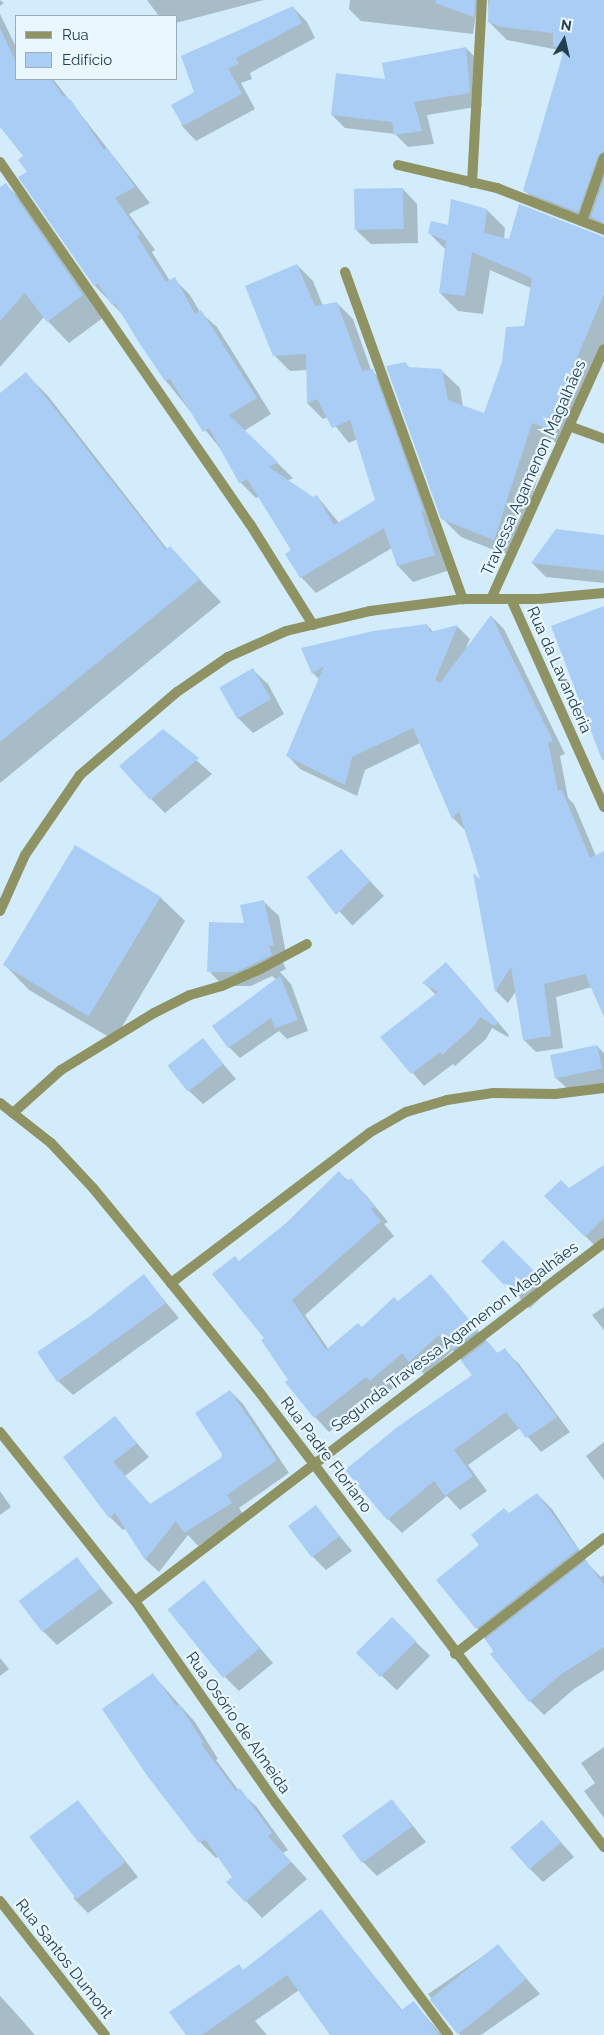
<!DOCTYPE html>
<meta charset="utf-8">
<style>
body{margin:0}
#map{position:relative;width:604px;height:2035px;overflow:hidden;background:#d2ecfb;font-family:Raleway,sans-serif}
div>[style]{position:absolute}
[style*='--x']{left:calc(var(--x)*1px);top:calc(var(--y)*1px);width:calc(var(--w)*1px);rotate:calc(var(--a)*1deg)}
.shadow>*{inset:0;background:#0003;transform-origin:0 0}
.building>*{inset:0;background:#aacdf5;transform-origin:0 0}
.minor>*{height:10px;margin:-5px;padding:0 5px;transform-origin:5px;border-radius:5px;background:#8f9262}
span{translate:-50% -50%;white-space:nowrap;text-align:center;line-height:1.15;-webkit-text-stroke:4.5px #eaf7ff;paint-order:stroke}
.street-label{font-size:16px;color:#223f4d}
.legend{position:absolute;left:15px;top:15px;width:162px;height:65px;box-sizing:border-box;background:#eaf7ff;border:1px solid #9aadb8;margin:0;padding:6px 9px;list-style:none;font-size:15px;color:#223f4d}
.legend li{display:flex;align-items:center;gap:10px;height:25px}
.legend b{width:25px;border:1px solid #9aadb8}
.north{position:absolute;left:539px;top:15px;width:50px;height:50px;-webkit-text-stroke:4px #eaf7ff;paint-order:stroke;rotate:9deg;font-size:14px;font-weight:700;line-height:20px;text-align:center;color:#223f4d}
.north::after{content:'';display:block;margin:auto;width:18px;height:22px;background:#223f4d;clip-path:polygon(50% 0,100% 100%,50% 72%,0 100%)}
</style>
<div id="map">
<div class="shadow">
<div style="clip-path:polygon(0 0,4px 3px,0 6px)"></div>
<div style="clip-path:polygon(147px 0,264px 0,176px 23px,176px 16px,159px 16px)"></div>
<div style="clip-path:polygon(350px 0,478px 0,473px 34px,361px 21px,349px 9px)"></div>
<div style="clip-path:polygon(488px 0,604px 0,604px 229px,543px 209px,525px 191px,564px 55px,559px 50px,507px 40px,489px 22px)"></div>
<div style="clip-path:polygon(293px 7px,307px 22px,315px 38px,250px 73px,252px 79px,241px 83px,255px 109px,196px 141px,182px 126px,176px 103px,195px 93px)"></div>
<div style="clip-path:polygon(0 14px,16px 47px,16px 79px,53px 79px,150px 203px,129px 214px,155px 250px,152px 252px,170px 281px,174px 279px,190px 295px,200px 312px,217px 327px,271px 414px,244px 431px,293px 478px,287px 481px,313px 499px,317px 496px,339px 523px,377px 500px,357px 439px,349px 443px,328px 417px,323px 419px,308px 404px,308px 370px,290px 371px,274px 355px,297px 265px,313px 281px,323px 306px,337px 303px,353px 319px,371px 370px,388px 386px,450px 570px,413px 582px,398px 566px,392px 548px,316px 593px,301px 577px,293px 551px,260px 496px,256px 498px,240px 482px,219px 447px,166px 381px,125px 317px,95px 286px,20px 177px,29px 172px,25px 157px,0 125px)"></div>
<div style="clip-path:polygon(466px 48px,479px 61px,482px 106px,427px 115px,434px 144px,408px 147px,395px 134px,345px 128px,332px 115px,387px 81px)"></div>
<div style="clip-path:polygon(6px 185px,28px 206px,104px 317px,69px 343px,44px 317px,0 367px,0 188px)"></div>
<div style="clip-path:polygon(403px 189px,417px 204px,418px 243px,371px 244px,356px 230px)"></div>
<div style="clip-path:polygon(487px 210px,505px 228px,504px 239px,604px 237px,604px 358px,565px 446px,550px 440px,512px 557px,461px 537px,442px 518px,406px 364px,410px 368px,441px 370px,460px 388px,463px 407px,484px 414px,525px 328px,531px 288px,490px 270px,483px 314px,458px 311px,440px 293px,446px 250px,429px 233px)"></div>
<div style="clip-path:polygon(26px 374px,48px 396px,168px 550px,170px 548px,221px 602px,0 783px,0 395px)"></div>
<div style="clip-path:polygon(557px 531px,604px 536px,604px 583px,546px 577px,532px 563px)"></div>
<div style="clip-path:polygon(492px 617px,504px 629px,565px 754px,560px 756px,568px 798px,574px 804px,596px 856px,604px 856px,604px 999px,592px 987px,556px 997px,563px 1048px,536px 1052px,524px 1040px,516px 991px,508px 1003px,496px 991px,475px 877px,482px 883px,465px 830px,453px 818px,420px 743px,365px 770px,357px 796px,300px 769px,288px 756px,320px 680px,313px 673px,303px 649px,427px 625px,434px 633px,458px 627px,470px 639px,465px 650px)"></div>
<div style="clip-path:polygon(253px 670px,268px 684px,284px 714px,253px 733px,238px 718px,221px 688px)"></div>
<div style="clip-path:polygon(163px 731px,212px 774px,165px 813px,151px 799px)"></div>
<div style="left:341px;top:850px;width:63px;height:43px;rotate:47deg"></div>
<div style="clip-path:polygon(160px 897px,185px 921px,114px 1040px,29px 990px,5px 965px)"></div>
<div style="clip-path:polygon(264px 902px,279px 916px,287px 959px,282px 960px,286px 969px,280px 972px,291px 984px,308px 1031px,287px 1039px,279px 1031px,240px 1058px,229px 1047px,277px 980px,272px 976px,251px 986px,223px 986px,209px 971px)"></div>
<div style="clip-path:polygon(458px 976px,509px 1035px,508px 1037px,492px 1028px,486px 1039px,455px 1066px,453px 1064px,424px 1086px,382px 1037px,436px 995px,424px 983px)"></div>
<div style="clip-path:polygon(203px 1040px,236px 1079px,203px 1104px,188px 1090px)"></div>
<div style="clip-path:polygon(597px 1046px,604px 1053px,604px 1085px,571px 1092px,556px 1078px,551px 1056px)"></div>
<div style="clip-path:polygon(604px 1167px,604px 1247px,600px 1251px,546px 1196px,569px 1190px)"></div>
<div style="clip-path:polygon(339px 1173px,365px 1194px,388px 1222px,384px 1224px,394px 1236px,305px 1315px,329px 1350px,398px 1303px,431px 1276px,491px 1346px,498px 1354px,504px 1350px,519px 1364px,570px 1432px,541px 1452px,520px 1428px,468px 1465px,487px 1491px,460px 1510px,447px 1496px,402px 1533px,388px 1519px,474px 1375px,453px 1350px,425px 1375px,417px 1367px,385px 1395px,381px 1390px,329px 1432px,315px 1417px,289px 1380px,266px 1338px,240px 1262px,286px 1225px)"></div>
<div style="left:503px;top:1242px;width:66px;height:28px;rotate:45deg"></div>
<div style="clip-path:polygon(144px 1276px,179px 1318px,73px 1395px,58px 1381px,90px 1318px)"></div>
<div style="clip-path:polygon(604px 1307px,604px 1330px,592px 1315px)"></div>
<div style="clip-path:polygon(230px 1391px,243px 1404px,289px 1473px,239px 1508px,244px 1516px,198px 1546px,188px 1535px,159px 1572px,146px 1560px,126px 1528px,123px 1530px,110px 1517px,65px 1457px,114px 1417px,149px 1457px,125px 1476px,151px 1505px,222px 1459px)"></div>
<div style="clip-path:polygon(604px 1442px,604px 1480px,586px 1456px)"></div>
<div style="clip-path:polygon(0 1491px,11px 1507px,0 1515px)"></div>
<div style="clip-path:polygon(537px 1494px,552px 1509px,590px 1566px,601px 1577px,604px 1575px,604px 1670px,574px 1689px,544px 1715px,530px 1701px,477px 1628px,480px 1545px,509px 1515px)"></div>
<div style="clip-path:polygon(316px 1507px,352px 1551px,326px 1570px,312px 1556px)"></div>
<div style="clip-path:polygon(77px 1559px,113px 1603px,57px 1645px,42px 1630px)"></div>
<div style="clip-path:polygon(203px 1582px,273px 1663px,239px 1691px,225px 1677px)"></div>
<div style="left:392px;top:1619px;width:53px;height:48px;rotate:44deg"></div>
<div style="clip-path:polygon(0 1658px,9px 1669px,0 1676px)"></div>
<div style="clip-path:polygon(153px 1675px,195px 1722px,218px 1759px,216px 1760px,239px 1791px,256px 1806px,288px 1850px,283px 1853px,307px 1879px,262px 1918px,228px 1882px,233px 1877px,219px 1856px,216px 1858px,200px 1842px)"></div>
<div style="clip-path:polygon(604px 1747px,604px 1818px,584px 1791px,595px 1783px,581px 1763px)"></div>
<div style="clip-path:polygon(392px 1800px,426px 1842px,377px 1876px,363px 1862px)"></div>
<div style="clip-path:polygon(78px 1801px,138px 1877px,88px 1913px,74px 1899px)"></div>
<div style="clip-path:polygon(542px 1821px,574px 1857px,543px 1882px,529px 1868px)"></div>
<div style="clip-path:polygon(321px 1911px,403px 2011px,414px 2003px,442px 2035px,331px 2035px,299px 1990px,255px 2021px,267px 2035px,187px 2035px,239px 1966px,244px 1971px)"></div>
<div style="clip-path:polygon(498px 1946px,540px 1994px,481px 2035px,460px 2035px,428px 1994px)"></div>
<div style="clip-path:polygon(0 1996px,13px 2010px,35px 2035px,0 2035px)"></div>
</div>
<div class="building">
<div style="clip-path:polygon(436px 0,475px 0,474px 17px,435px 3px)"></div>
<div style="clip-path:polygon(489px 0,604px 0,604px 151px,598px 156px,578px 212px,523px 191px,564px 50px,553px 46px,553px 33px,502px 27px,488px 22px)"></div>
<div style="clip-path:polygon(293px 6px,302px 23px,236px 58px,239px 64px,228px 68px,242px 94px,183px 126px,171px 105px,194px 92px,181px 56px)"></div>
<div style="clip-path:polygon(0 28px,16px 62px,16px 79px,51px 79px,62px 95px,71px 100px,104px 150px,107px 148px,135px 187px,115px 198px,140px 234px,137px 236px,166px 282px,175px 277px,195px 314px,201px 310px,257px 398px,229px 415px,278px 462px,269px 467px,313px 497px,317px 495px,334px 525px,375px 500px,350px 420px,332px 428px,317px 399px,307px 404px,306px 354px,273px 356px,245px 286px,297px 264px,315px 306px,337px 302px,362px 371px,373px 369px,424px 512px,421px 511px,435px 555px,397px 566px,384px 528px,300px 578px,285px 554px,291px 550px,247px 479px,239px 483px,209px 428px,203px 432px,170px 379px,165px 381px,138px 341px,115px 303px,112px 305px,98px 284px,94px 286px,18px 177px,27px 172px,18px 160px,23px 156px,0 127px)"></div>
<div style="clip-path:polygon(466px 47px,470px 93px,414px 102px,422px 131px,394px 135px,392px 122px,331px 115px,336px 73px,385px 79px,382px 63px)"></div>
<div style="clip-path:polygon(604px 179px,604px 223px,591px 217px)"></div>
<div style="clip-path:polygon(6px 183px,83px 295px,47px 322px,25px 293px,0 321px,0 187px)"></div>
<div style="left:403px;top:188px;width:41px;height:49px;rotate:89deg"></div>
<div style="clip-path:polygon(451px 199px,487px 209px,484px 233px,509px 239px,519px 204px,604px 237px,604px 294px,547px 428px,532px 423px,494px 540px,441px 519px,386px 366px,406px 362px,407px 367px,442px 369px,448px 400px,484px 413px,502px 362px,506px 327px,524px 326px,532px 278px,472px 252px,465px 296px,439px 293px,446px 241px,428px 233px,431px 221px,448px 225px)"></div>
<div style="clip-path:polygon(26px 372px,166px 550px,170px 546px,200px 579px,0 742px,0 393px)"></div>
<div style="clip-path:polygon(556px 529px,604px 535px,604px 571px,531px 563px)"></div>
<div style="clip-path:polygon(604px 606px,604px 760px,602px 760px,551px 626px)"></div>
<div style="clip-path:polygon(491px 615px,553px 741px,548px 743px,558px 791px,562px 790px,590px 858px,604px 851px,604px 1017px,585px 974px,544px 984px,551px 1036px,523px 1040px,511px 967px,495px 992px,473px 873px,480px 879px,459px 811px,452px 819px,413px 728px,352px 757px,345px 785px,286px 756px,324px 666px,312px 674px,301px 648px,373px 631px,427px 624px,430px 632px,458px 625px,435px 680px,440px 683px)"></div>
<div style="left:253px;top:668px;width:36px;height:39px;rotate:60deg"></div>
<div style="clip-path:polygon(163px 729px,199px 758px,150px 800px,119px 766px)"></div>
<div style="left:75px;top:845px;width:100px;height:140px;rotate:31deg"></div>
<div style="clip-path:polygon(341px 849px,370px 881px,336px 915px,307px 877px)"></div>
<div style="clip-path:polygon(264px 900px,274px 945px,269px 946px,272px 955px,236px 972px,207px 972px,209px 922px,244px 923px,240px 905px)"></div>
<div style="clip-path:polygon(446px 962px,498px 1022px,495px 1026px,480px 1017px,474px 1026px,442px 1055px,440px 1052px,411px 1074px,380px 1037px,438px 992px,422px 983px)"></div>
<div style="clip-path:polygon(280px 976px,298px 1020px,275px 1028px,271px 1018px,228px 1048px,212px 1026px)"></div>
<div style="left:203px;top:1038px;width:33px;height:45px;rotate:52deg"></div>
<div style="left:597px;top:1045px;width:24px;height:48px;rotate:78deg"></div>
<div style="clip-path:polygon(604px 1165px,604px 1218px,585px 1237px,544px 1196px,561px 1180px,569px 1188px)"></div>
<div style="clip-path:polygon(339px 1171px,347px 1181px,351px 1178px,375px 1207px,371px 1209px,381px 1221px,292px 1300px,326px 1350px,358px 1323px,362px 1327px,394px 1297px,398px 1301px,431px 1274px,478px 1330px,452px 1350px,439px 1335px,409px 1362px,402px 1353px,370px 1381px,366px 1377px,314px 1418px,285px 1382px,288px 1380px,261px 1340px,264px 1338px,212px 1274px,235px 1256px,239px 1261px,285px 1224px)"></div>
<div style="clip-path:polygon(503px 1240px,537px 1274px,509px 1290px,481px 1261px)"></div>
<div style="clip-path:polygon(144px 1274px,166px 1303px,57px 1382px,37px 1352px,89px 1317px)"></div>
<div style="clip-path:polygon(487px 1341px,497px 1353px,505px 1348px,557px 1417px,526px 1438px,506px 1412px,454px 1450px,473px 1476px,445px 1496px,434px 1481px,387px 1520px,345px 1470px,396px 1428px,472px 1375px,461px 1361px)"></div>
<div style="clip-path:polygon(230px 1390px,277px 1460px,227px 1495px,232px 1503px,184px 1533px,176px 1521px,145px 1560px,115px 1513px,109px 1518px,63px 1457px,115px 1416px,137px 1443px,113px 1462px,150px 1504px,221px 1458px,222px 1454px,195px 1413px)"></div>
<div style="clip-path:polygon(537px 1493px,578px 1549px,476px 1629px,436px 1580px,479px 1545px,471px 1535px,504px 1508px,509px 1513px)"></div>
<div style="left:316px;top:1505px;width:39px;height:35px;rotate:53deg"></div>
<div style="left:77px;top:1557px;width:39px;height:73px;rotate:53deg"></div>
<div style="clip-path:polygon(586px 1560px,604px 1585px,604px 1647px,560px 1675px,529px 1702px,490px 1654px,494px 1651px,485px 1639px)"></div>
<div style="left:204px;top:1580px;width:88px;height:47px;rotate:51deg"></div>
<div style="left:392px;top:1617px;width:34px;height:51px;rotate:45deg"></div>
<div style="clip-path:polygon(153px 1673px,176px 1706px,179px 1704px,203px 1742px,201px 1744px,236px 1791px,240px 1788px,272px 1833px,268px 1836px,291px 1862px,245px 1902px,226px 1882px,232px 1877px,205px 1839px,199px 1843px,148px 1777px,102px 1709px)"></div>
<div style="left:392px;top:1799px;width:34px;height:62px;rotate:54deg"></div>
<div style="left:78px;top:1800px;width:78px;height:61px;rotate:53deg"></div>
<div style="left:542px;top:1820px;width:29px;height:42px;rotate:49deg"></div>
<div style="clip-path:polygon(321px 1909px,401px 2010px,414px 2001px,439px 2035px,330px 2035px,287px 1975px,202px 2035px,186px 2035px,169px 2012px,239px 1964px,243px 1970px)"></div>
<div style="left:498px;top:1944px;width:45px;height:88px;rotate:51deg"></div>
</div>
<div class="minor">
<div style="--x:0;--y:162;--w:440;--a:55.4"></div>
<div style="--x:250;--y:524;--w:119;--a:58"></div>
<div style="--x:398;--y:165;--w:102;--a:13.1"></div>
<div style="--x:497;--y:188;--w:115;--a:21.4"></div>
<div style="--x:472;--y:183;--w:183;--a:-86.9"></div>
<div style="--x:582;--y:221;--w:67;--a:-70.8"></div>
<div style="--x:345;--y:272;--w:348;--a:70.2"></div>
<div style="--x:569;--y:426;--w:37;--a:20"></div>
<div style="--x:491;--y:599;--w:274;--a:-65.7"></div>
<div style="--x:511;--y:599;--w:228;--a:65.9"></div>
<div style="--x:0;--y:911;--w:61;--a:-65.9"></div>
<div style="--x:25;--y:855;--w:97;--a:-55.5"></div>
<div style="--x:80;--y:775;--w:128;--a:-40.6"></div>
<div style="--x:177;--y:692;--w:62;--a:-34.5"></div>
<div style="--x:228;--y:657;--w:64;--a:-24.1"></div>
<div style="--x:286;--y:631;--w:86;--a:-13.4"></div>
<div style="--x:370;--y:611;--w:94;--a:-7.4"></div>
<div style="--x:463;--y:599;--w:76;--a:0"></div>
<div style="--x:539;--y:599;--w:65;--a:-5.3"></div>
<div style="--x:0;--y:1103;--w:65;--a:38.1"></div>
<div style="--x:51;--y:1143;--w:62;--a:47"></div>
<div style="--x:93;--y:1188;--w:123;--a:50.6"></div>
<div style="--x:171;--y:1283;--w:141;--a:51"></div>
<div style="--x:260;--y:1393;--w:570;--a:52.85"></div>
<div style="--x:13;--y:1113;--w:64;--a:-41.9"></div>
<div style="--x:61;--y:1070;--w:109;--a:-31.5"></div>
<div style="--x:154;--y:1013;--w:40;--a:-26.6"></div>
<div style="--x:190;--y:995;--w:33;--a:-16"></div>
<div style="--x:222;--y:986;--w:42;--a:-24.1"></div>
<div style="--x:260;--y:969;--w:53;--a:-28"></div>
<div style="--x:171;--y:1283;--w:248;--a:-37.1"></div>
<div style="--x:369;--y:1133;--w:43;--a:-29.6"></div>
<div style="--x:406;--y:1112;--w:43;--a:-16.3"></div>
<div style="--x:447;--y:1100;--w:47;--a:-8.7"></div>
<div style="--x:493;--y:1093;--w:62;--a:0.9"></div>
<div style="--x:555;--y:1094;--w:49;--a:-7"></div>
<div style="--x:0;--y:1432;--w:216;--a:51.4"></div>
<div style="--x:135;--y:1601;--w:246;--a:55.1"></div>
<div style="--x:276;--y:1803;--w:289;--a:53.4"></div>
<div style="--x:135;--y:1601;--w:590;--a:-37.36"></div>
<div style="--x:455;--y:1654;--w:189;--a:-37.9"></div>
<div style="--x:0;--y:1901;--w:170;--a:51.9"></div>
</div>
<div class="street-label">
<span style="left:534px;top:468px;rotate:-66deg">Travessa Agamenon Magalhães</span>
<span style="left:559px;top:670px;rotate:66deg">Rua da Lavanderia</span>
<span style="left:455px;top:1337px;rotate:-37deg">Segunda Travessa Agamenon Magalhães</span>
<span style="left:326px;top:1455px;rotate:53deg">Rua Padre Floriano</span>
<span style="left:238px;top:1723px;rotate:55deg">Rua Osório de Almeida</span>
<span style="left:64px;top:1959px;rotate:52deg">Rua Santos Dumont</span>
</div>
<ul class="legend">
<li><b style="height:6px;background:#8f9262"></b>Rua</li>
<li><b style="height:14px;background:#aacdf5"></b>Edifício</li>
</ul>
<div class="north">N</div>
</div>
